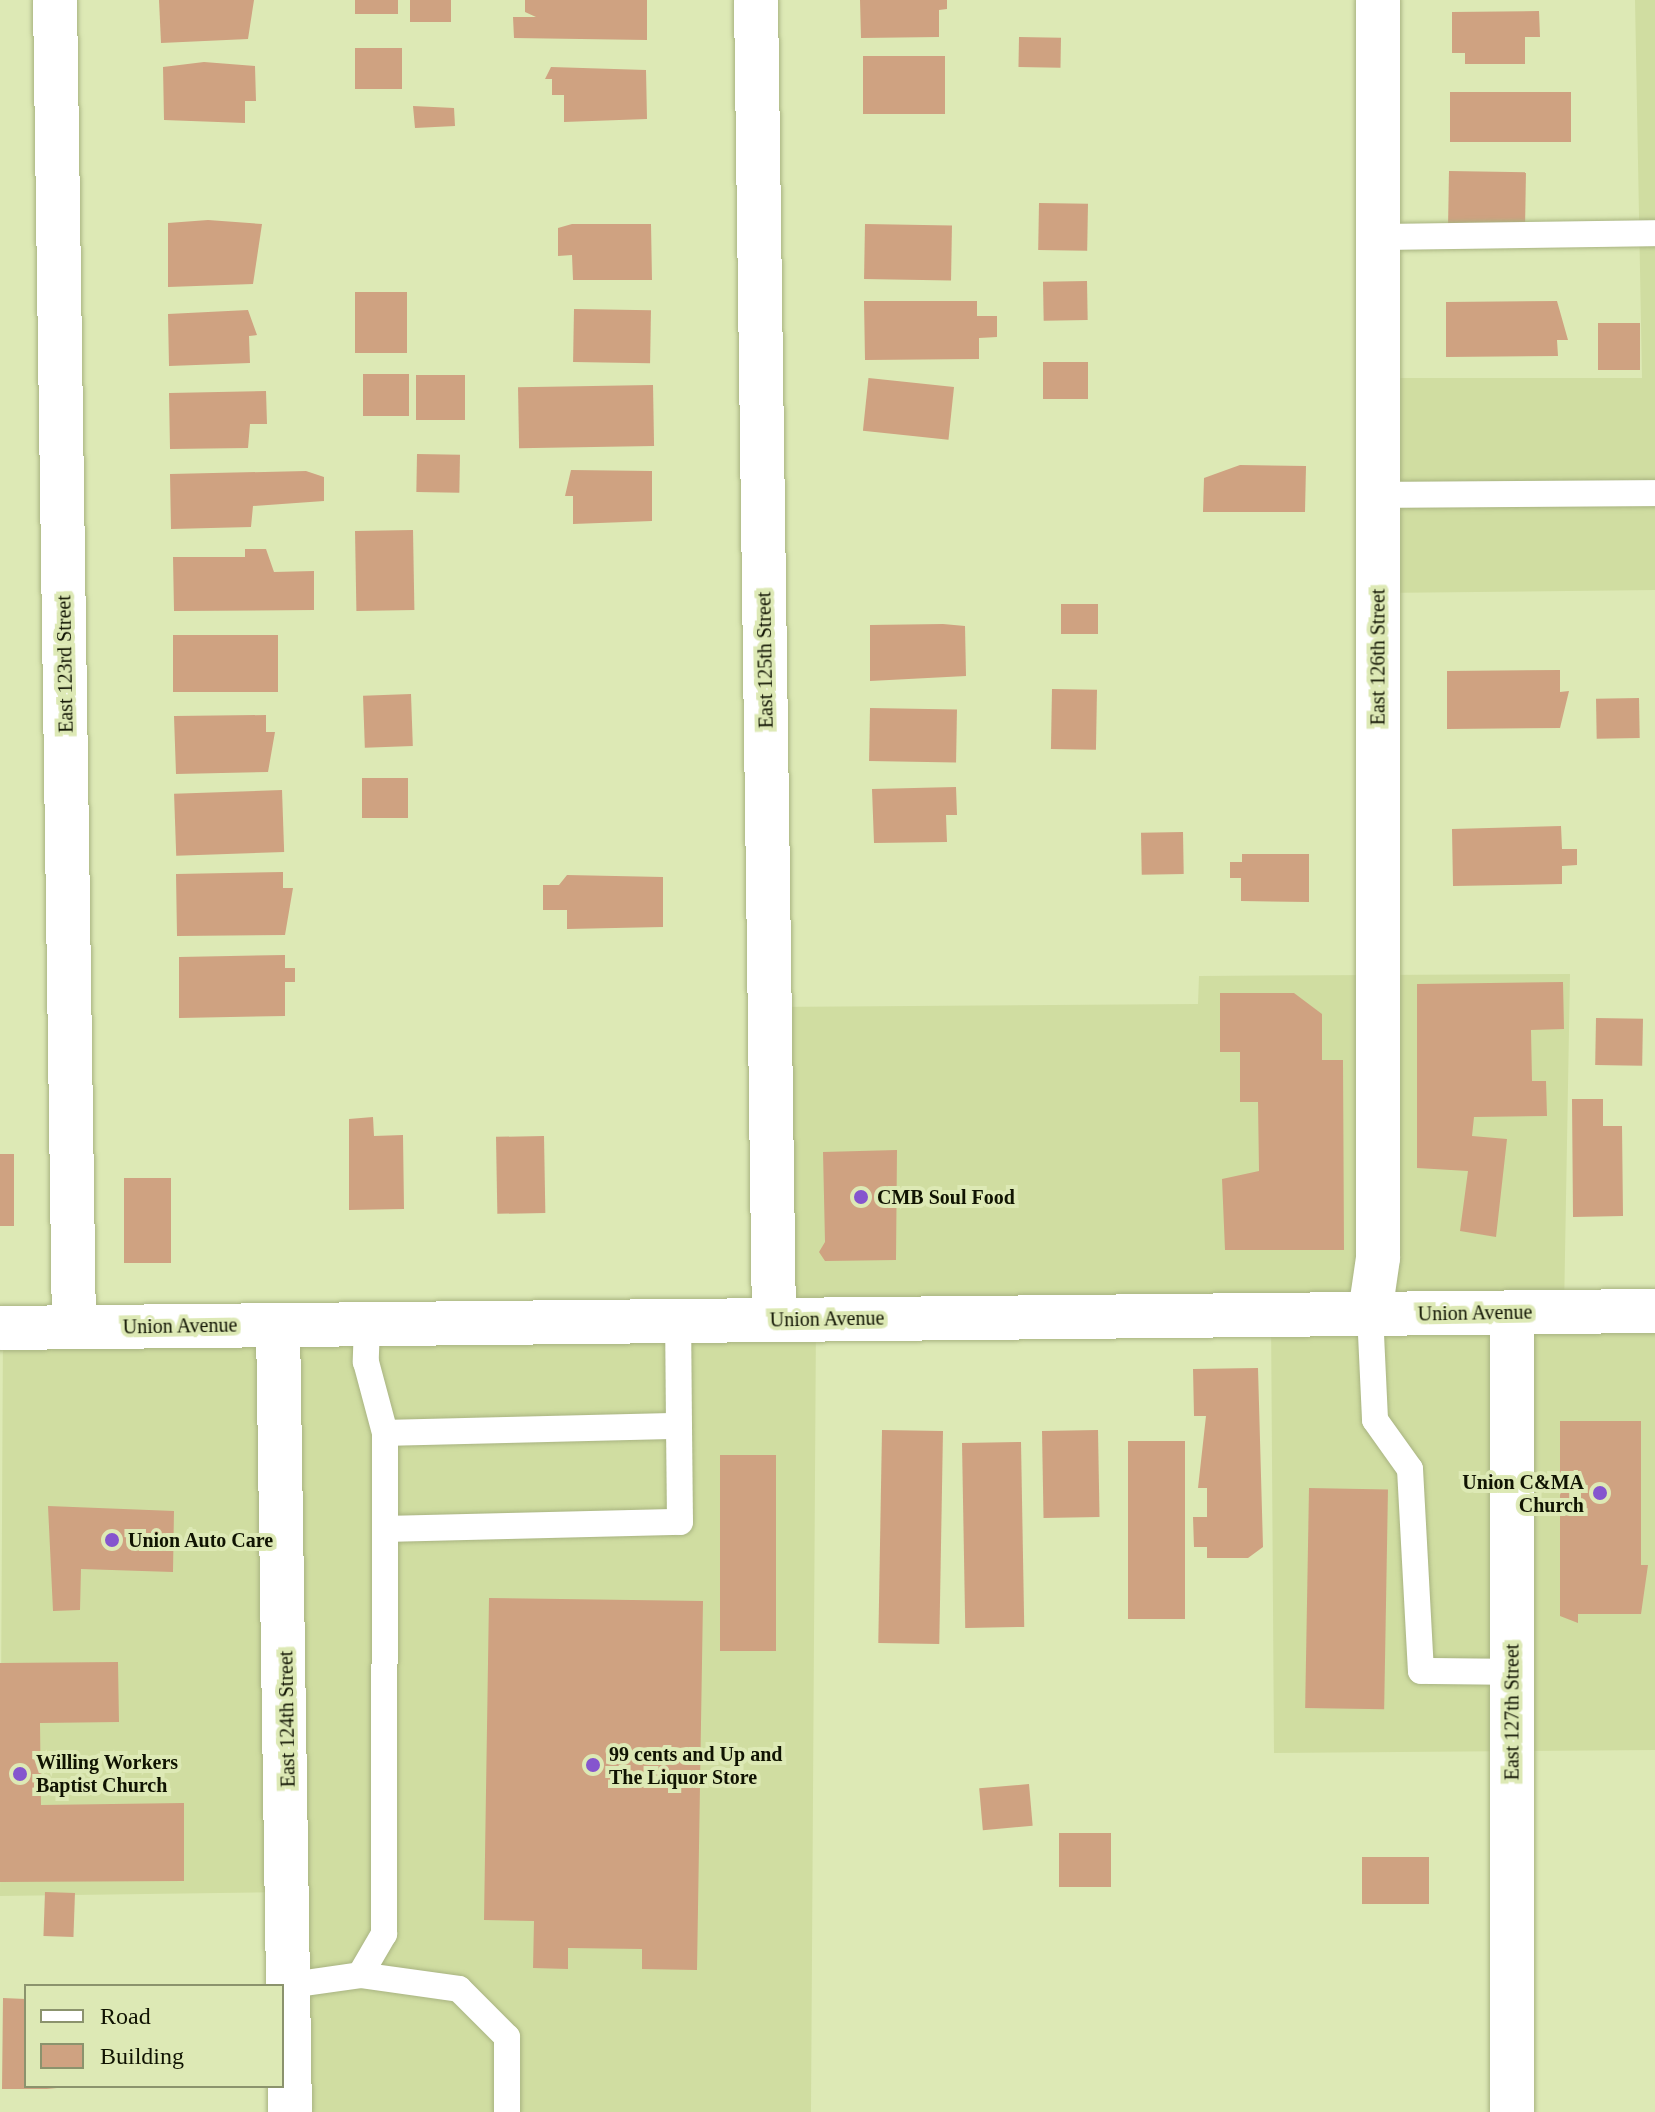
<!DOCTYPE html>
<style>
body{margin:0}
#map{position:relative;width:1655px;height:2112px;overflow:hidden;background:#dde9b5;font-family:"Times New Roman",serif}
div>[style]{position:absolute}
[style*='--x']{left:calc(var(--x)*1px);top:calc(var(--y)*1px);width:calc(var(--w)*1px);rotate:calc(var(--a)*1deg)}
.built>*{inset:0;background:#d0dda1}
.building>*{inset:0;background:#cfa281;transform-origin:0 0}
.roads{filter:drop-shadow(0 0 2px #a8b381) drop-shadow(0 0 2px #a8b381)}
.service>*{height:26px;margin:-13px;padding:0 13px;transform-origin:13px;border-radius:13px;background:#fff}
.minor>*{height:44px;margin:-22px;padding:0 22px;transform-origin:22px;border-radius:22px;background:#fff}
.secondary>*{height:44px;margin:-22px;padding:0 22px;transform-origin:22px;border-radius:22px;background:#fff}
.dots>*{width:22px;height:22px;translate:-50% -50%;box-sizing:border-box;border:4px solid #dde9b5;border-radius:50%}
span{translate:-50% -50%;white-space:nowrap;text-align:center;line-height:1.15;-webkit-text-stroke:8px #dde9b5;paint-order:stroke}
.street-label{font-size:20px;color:#101302}
.poi-label{font-size:20px;color:#101302;font-weight:700}
.left{translate:0 -50%;text-align:left}
.right{translate:-100% -50%;text-align:right}
.legend{position:absolute;left:24px;top:1984px;width:260px;height:104px;box-sizing:border-box;background:#dde9b5;border:2px solid #8b936d;margin:0;padding:10px 14px;list-style:none;font-size:24px;color:#101302}
.legend li{display:flex;align-items:center;gap:16px;height:40px}
.legend b{width:40px;border:2px solid #8b936d}
</style>
<div id="map">
<div class="built">
<div style="clip-path:polygon(1635px 0,1655px 0,1655px 590px,1378px 593px,1378px 378px,1642px 378px)"></div>
<div style="clip-path:polygon(1570px 974px,1564px 1311px,1655px 1311px,1655px 1750px,1274px 1753px,1271px 1315px,816px 1319px,811px 2112px,290px 2112px,291px 1892px,0 1896px,3px 1328px,774px 1320px,770px 1007px,1198px 1004px,1199px 976px)"></div>
</div>
<div class="building">
<div style="clip-path:polygon(159px 0,254px 0,248px 39px,161px 43px)"></div>
<div style="left:355px;top:0;width:43px;height:14px"></div>
<div style="left:410px;top:0;width:41px;height:22px"></div>
<div style="clip-path:polygon(525px 0,647px 0,647px 40px,514px 38px,513px 17px,536px 17px,525px 12px)"></div>
<div style="clip-path:polygon(860px 0,947px 0,947px 9px,939px 10px,939px 37px,861px 38px)"></div>
<div style="clip-path:polygon(1539px 11px,1540px 37px,1525px 37px,1525px 64px,1465px 64px,1465px 53px,1452px 53px,1452px 12px)"></div>
<div style="left:1019px;top:37px;width:42px;height:30px;rotate:1deg"></div>
<div style="left:355px;top:48px;width:47px;height:41px"></div>
<div style="left:863px;top:56px;width:82px;height:58px"></div>
<div style="clip-path:polygon(204px 62px,255px 66px,256px 101px,245px 101px,245px 123px,164px 120px,163px 67px)"></div>
<div style="clip-path:polygon(551px 67px,646px 70px,647px 119px,564px 122px,564px 95px,552px 95px,552px 79px,545px 79px)"></div>
<div style="left:1571px;top:92px;width:50px;height:121px;rotate:90deg"></div>
<div style="clip-path:polygon(413px 106px,454px 108px,455px 126px,415px 128px)"></div>
<div style="left:1449px;top:171px;width:77px;height:55px;rotate:1deg"></div>
<div style="left:1039px;top:203px;width:49px;height:47px;rotate:1deg"></div>
<div style="clip-path:polygon(208px 220px,262px 224px,253px 284px,168px 287px,168px 223px)"></div>
<div style="clip-path:polygon(572px 224px,651px 224px,652px 280px,573px 280px,572px 255px,558px 256px,558px 228px)"></div>
<div style="left:865px;top:224px;width:87px;height:55px;rotate:1deg"></div>
<div style="left:1087px;top:281px;width:39px;height:44px;rotate:89deg"></div>
<div style="left:355px;top:292px;width:52px;height:61px"></div>
<div style="clip-path:polygon(864px 301px,977px 301px,977px 316px,997px 316px,997px 337px,979px 338px,979px 359px,865px 360px)"></div>
<div style="clip-path:polygon(1557px 301px,1568px 340px,1557px 340px,1558px 356px,1446px 357px,1446px 302px)"></div>
<div style="left:574px;top:309px;width:77px;height:53px;rotate:1deg"></div>
<div style="clip-path:polygon(248px 310px,257px 335px,249px 336px,250px 363px,169px 366px,168px 314px)"></div>
<div style="left:1640px;top:323px;width:47px;height:42px;rotate:90deg"></div>
<div style="left:1088px;top:362px;width:37px;height:45px;rotate:90deg"></div>
<div style="left:363px;top:374px;width:46px;height:42px"></div>
<div style="left:416px;top:375px;width:49px;height:45px"></div>
<div style="left:653px;top:385px;width:61px;height:135px;rotate:89deg"></div>
<div style="left:954px;top:387px;width:53px;height:86px;rotate:96deg"></div>
<div style="clip-path:polygon(266px 391px,267px 424px,250px 424px,248px 448px,170px 449px,169px 393px)"></div>
<div style="left:417px;top:454px;width:43px;height:38px;rotate:1deg"></div>
<div style="clip-path:polygon(1240px 465px,1306px 466px,1305px 512px,1203px 512px,1204px 478px)"></div>
<div style="clip-path:polygon(571px 470px,652px 471px,652px 521px,573px 524px,573px 496px,565px 496px)"></div>
<div style="clip-path:polygon(306px 471px,324px 477px,324px 501px,253px 506px,251px 527px,171px 529px,170px 474px)"></div>
<div style="left:413px;top:530px;width:80px;height:58px;rotate:89deg"></div>
<div style="clip-path:polygon(245px 549px,266px 549px,274px 572px,314px 571px,314px 610px,174px 611px,173px 557px,245px 557px)"></div>
<div style="left:1061px;top:604px;width:37px;height:30px"></div>
<div style="clip-path:polygon(943px 624px,965px 626px,966px 676px,870px 681px,870px 625px)"></div>
<div style="left:173px;top:635px;width:105px;height:57px"></div>
<div style="clip-path:polygon(1560px 670px,1560px 692px,1569px 691px,1560px 728px,1447px 729px,1447px 671px)"></div>
<div style="left:1052px;top:689px;width:45px;height:60px;rotate:1deg"></div>
<div style="left:411px;top:694px;width:52px;height:48px;rotate:88deg"></div>
<div style="left:1639px;top:698px;width:40px;height:43px;rotate:89deg"></div>
<div style="left:870px;top:708px;width:87px;height:53px;rotate:1deg"></div>
<div style="clip-path:polygon(266px 715px,266px 732px,275px 732px,268px 772px,176px 774px,174px 716px)"></div>
<div style="left:362px;top:778px;width:46px;height:40px"></div>
<div style="clip-path:polygon(956px 787px,957px 815px,946px 815px,947px 842px,874px 843px,872px 789px)"></div>
<div style="left:282px;top:790px;width:62px;height:108px;rotate:88deg"></div>
<div style="clip-path:polygon(1561px 826px,1562px 849px,1577px 849px,1577px 865px,1562px 866px,1562px 884px,1453px 886px,1452px 829px)"></div>
<div style="left:1183px;top:832px;width:42px;height:42px;rotate:89deg"></div>
<div style="clip-path:polygon(1242px 854px,1309px 854px,1309px 902px,1241px 901px,1241px 878px,1230px 878px,1230px 862px,1242px 862px)"></div>
<div style="clip-path:polygon(283px 872px,283px 888px,293px 888px,285px 935px,177px 936px,176px 874px)"></div>
<div style="clip-path:polygon(567px 875px,663px 877px,663px 927px,567px 929px,567px 910px,543px 910px,543px 885px,559px 885px)"></div>
<div style="clip-path:polygon(285px 955px,285px 968px,295px 968px,295px 982px,285px 982px,285px 1016px,179px 1018px,179px 957px)"></div>
<div style="clip-path:polygon(1563px 982px,1564px 1029px,1531px 1030px,1532px 1081px,1546px 1081px,1547px 1116px,1474px 1117px,1472px 1136px,1507px 1139px,1496px 1237px,1460px 1231px,1468px 1171px,1417px 1168px,1417px 984px)"></div>
<div style="clip-path:polygon(1220px 993px,1294px 993px,1322px 1014px,1322px 1060px,1343px 1060px,1344px 1250px,1225px 1250px,1222px 1179px,1259px 1171px,1258px 1102px,1240px 1102px,1240px 1052px,1220px 1052px)"></div>
<div style="left:1596px;top:1018px;width:47px;height:47px;rotate:1deg"></div>
<div style="clip-path:polygon(1572px 1099px,1603px 1099px,1603px 1126px,1622px 1126px,1623px 1216px,1573px 1217px)"></div>
<div style="clip-path:polygon(373px 1117px,374px 1136px,403px 1135px,404px 1209px,349px 1210px,349px 1119px)"></div>
<div style="left:544px;top:1136px;width:77px;height:48px;rotate:89deg"></div>
<div style="clip-path:polygon(897px 1150px,896px 1260px,825px 1261px,819px 1252px,825px 1242px,823px 1152px)"></div>
<div style="left:0;top:1154px;width:14px;height:72px"></div>
<div style="left:124px;top:1178px;width:47px;height:85px"></div>
<div style="clip-path:polygon(1258px 1368px,1263px 1547px,1248px 1558px,1207px 1558px,1207px 1547px,1194px 1547px,1193px 1517px,1207px 1517px,1207px 1488px,1198px 1488px,1206px 1416px,1194px 1416px,1193px 1369px)"></div>
<div style="clip-path:polygon(1560px 1421px,1641px 1421px,1641px 1565px,1648px 1565px,1641px 1614px,1578px 1614px,1578px 1623px,1560px 1616px)"></div>
<div style="left:882px;top:1430px;width:61px;height:213px;rotate:1deg"></div>
<div style="left:1098px;top:1430px;width:87px;height:56px;rotate:89deg"></div>
<div style="left:1128px;top:1441px;width:57px;height:178px"></div>
<div style="left:1021px;top:1442px;width:185px;height:59px;rotate:89deg"></div>
<div style="left:720px;top:1455px;width:56px;height:196px"></div>
<div style="left:1309px;top:1488px;width:79px;height:220px;rotate:1deg"></div>
<div style="clip-path:polygon(48px 1506px,174px 1511px,173px 1572px,81px 1569px,80px 1610px,53px 1611px)"></div>
<div style="clip-path:polygon(489px 1598px,703px 1601px,697px 1970px,642px 1969px,642px 1949px,568px 1948px,568px 1969px,533px 1968px,534px 1921px,484px 1920px)"></div>
<div style="clip-path:polygon(118px 1662px,119px 1722px,40px 1723px,41px 1805px,184px 1803px,184px 1881px,0 1882px,0 1663px)"></div>
<div style="left:1029px;top:1784px;width:42px;height:50px;rotate:85deg"></div>
<div style="left:1059px;top:1833px;width:52px;height:54px"></div>
<div style="left:1362px;top:1857px;width:67px;height:47px"></div>
<div style="left:45px;top:1892px;width:30px;height:44px;rotate:2deg"></div>
<div style="clip-path:polygon(3px 1998px,26px 1999px,26px 2086px,57px 2089px,2px 2089px)"></div>
</div>
<div class="roads">
<div class="service">
<div style="--x:1378;--y:237;--w:277;--a:-0.8"></div>
<div style="--x:1378;--y:495;--w:277;--a:-0.4"></div>
<div style="--x:1370;--y:1313;--w:107;--a:87.3"></div>
<div style="--x:1375;--y:1420;--w:60;--a:54.5"></div>
<div style="--x:1410;--y:1469;--w:202;--a:86.9"></div>
<div style="--x:1421;--y:1671;--w:91;--a:0.6"></div>
<div style="--x:367;--y:1324;--w:38;--a:92"></div>
<div style="--x:366;--y:1362;--w:73;--a:75"></div>
<div style="--x:385;--y:1433;--w:294;--a:-1.4"></div>
<div style="--x:679;--y:1426;--w:105;--a:-90.5"></div>
<div style="--x:387;--y:1529;--w:293;--a:-1.4"></div>
<div style="--x:680;--y:1522;--w:96;--a:-90.6"></div>
<div style="--x:360;--y:1975;--w:100;--a:8"></div>
<div style="--x:459;--y:1989;--w:68;--a:45"></div>
<div style="--x:507;--y:2037;--w:75;--a:90"></div>
<div style="--x:291;--y:1985;--w:70;--a:-8.2"></div>
<div style="--x:360;--y:1975;--w:48;--a:-59.7"></div>
<div style="--x:384;--y:1934;--w:501;--a:-89.89"></div>
</div>
<div class="minor">
<div style="--x:55;--y:0;--w:1327;--a:89.18"></div>
<div style="--x:756;--y:0;--w:1320;--a:89.22"></div>
<div style="--x:1370;--y:1313;--w:56;--a:-81.7"></div>
<div style="--x:1378;--y:1258;--w:1258;--a:-90"></div>
<div style="--x:1512;--y:1313;--w:799;--a:90"></div>
<div style="--x:278;--y:1325;--w:787;--a:89.13"></div>
</div>
<div class="secondary">
<div style="--x:0;--y:1328;--w:1655;--a:-0.59"></div>
</div>
</div>
<div class="dots">
<div style="left:861px;top:1197px;background:#8555ce"></div>
<div style="left:1600px;top:1493px;background:#8555ce"></div>
<div style="left:112px;top:1540px;background:#8555ce"></div>
<div style="left:593px;top:1765px;background:#8555ce"></div>
<div style="left:20px;top:1774px;background:#8555ce"></div>
</div>
<div class="street-label">
<span style="left:1378px;top:657px;rotate:-90deg">East 126th Street</span>
<span style="left:765px;top:660px;rotate:-91deg">East 125th Street</span>
<span style="left:65px;top:664px;rotate:-91deg">East 123rd Street</span>
<span style="left:1475px;top:1313px;rotate:-1deg">Union Avenue</span>
<span style="left:827px;top:1319px;rotate:-1deg">Union Avenue</span>
<span style="left:180px;top:1326px;rotate:-1deg">Union Avenue</span>
<span style="left:1512px;top:1712px;rotate:-90deg">East 127th Street</span>
<span style="left:287px;top:1719px;rotate:-91deg">East 124th Street</span>
</div>
<div class="poi-label">
<span class="left" style="left:877px;top:1197px">CMB Soul Food</span>
<span class="right" style="left:1584px;top:1494px">Union C&amp;MA<br>Church</span>
<span class="left" style="left:128px;top:1540px">Union Auto Care</span>
<span class="left" style="left:609px;top:1766px">99 cents and Up and<br>The Liquor Store</span>
<span class="left" style="left:36px;top:1774px">Willing Workers<br>Baptist Church</span>
</div>
<ul class="legend">
<li><b style="height:10px;background:#fff"></b>Road</li>
<li><b style="height:22px;background:#cfa281"></b>Building</li>
</ul>
</div>
